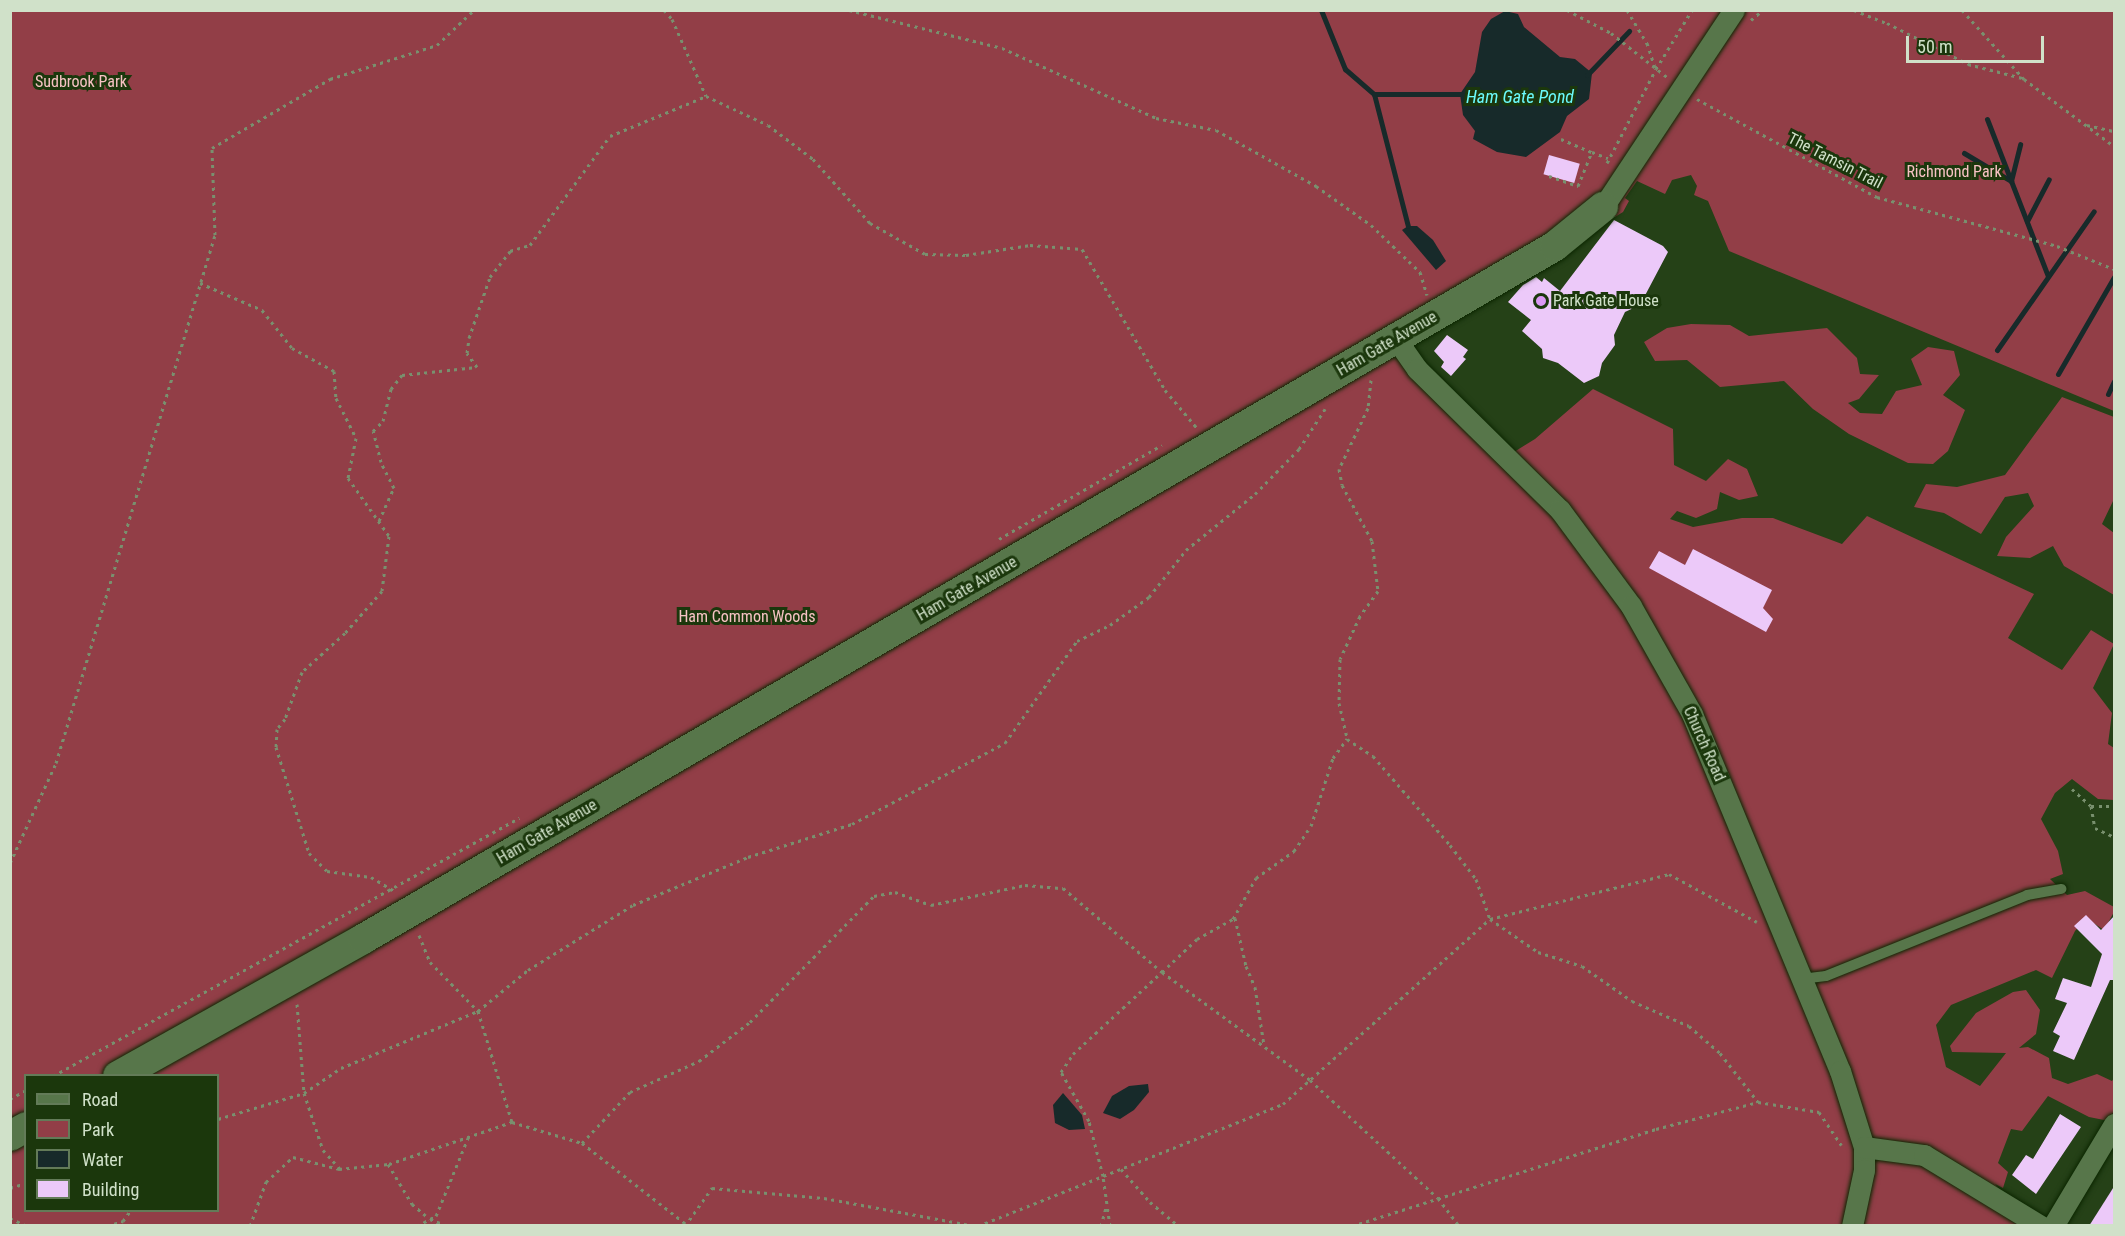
<!DOCTYPE html>
<style>
body{margin:0}
#map{position:relative;width:2125px;height:1236px;overflow:hidden;background:#254117;font-family:"Roboto Condensed",sans-serif}
div>[style]{position:absolute}
[style*='--x']{left:calc(var(--x)*1px);top:calc(var(--y)*1px);width:calc(var(--w)*1px);rotate:calc(var(--a)*1deg)}
.green>*{inset:0;background:#923e47}
.water>*{inset:0;background:#172a2a}
.stream>*{height:5px;margin:-2.5px;padding:0 2.5px;transform-origin:2.5px;border-radius:2.5px;background:#172a2a}
.building>*{inset:0;background:#ecc9f9;transform-origin:0 0}
.path>*{height:3px;margin-top:-1.5px;transform-origin:0;background:repeating-linear-gradient(90deg,#79906e 0 3px,transparent 0 7.5px)}
.roads{filter:drop-shadow(0 0 2px #0c2700) drop-shadow(0 0 2px #0c2700)}
.service>*{height:10px;margin:-5px;padding:0 5px;transform-origin:5px;border-radius:5px;background:#57764a}
.minor>*{height:21px;margin:-10.5px;padding:0 10.5px;transform-origin:10.5px;border-radius:10.5px;background:#57764a}
.secondary>*{height:30px;margin:-15px;padding:0 15px;transform-origin:15px;border-radius:15px;background:#57764a}
.dots>*{width:16px;height:16px;translate:-50% -50%;box-sizing:border-box;border:3px solid #1b370c;border-radius:50%}
span{translate:-50% -50%;white-space:nowrap;text-align:center;line-height:1.15;-webkit-text-stroke:6px #1b370c;paint-order:stroke}
.park-label{font-size:16px;color:#f8c2c4}
.street-label{font-size:16px;color:#d0e1c9}
.poi-label{font-size:16px;color:#d0e1c9}
.left{translate:0 -50%;text-align:left}
.water-label{font-size:18px;color:#6bfafc;font-style:italic}
.frame{position:absolute;inset:0;border:12px solid #d0e1c9;pointer-events:none}
.legend{position:absolute;left:24px;top:1074px;width:195px;height:138px;box-sizing:border-box;background:#1b370c;border:2px solid #637b58;margin:0;padding:8px 10px;list-style:none;font-size:18px;color:#d0e1c9}
.legend li{display:flex;align-items:center;gap:12px;height:30px}
.legend b{width:30px;border:2px solid #637b58}
.scale{position:absolute;left:1906px;top:36px;width:138px;height:27px;box-sizing:border-box;border:3px solid #d0e1c9;border-top:0;padding-left:8px;font-size:18px;line-height:21px;white-space:nowrap;color:#d0e1c9;-webkit-text-stroke:4px #1b370c;paint-order:stroke}
</style>
<div id="map">
<div class="green">
<div style="clip-path:polygon(evenodd,10px 11px,2114px 11px,2114px 411px,1729px 251px,1708px 201px,1694px 195px,1697px 186px,1691px 175px,1672px 180px,1665px 194px,1637px 181px,1625px 198px,1629px 201px,1623px 212px,1615px 217px,1603px 207px,1396px 339px,1506px 457px,1535px 439px,1593px 389px,1673px 429px,1674px 465px,1706px 481px,1728px 459px,1747px 469px,1758px 496px,1739px 500px,1720px 492px,1717px 509px,1696px 518px,1677px 511px,1670px 519px,1693px 527px,1742px 518px,1773px 518px,1842px 544px,1867px 516px,2034px 594px,2008px 638px,2062px 670px,2091px 630px,2114px 644px,2093px 688px,2112px 713px,2108px 744px,2114px 748px,2114px 800px,2098px 799px,2072px 779px,2055px 793px,2041px 819px,2058px 851px,2063px 874px,2050px 879px,2067px 895px,2085px 891px,2114px 907px,2114px 912px,2104px 930px,2086px 918px,2075px 931px,2052px 978px,2036px 970px,1951px 1005px,1936px 1025px,1946px 1067px,1980px 1086px,2006px 1053px,1952px 1052px,1950px 1046px,1976px 1013px,2013px 992px,2026px 990px,2040px 1010px,2036px 1034px,2019px 1048px,2028px 1047px,2049px 1058px,2052px 1078px,2068px 1084px,2097px 1074px,2112px 1081px,2114px 1078px,2114px 1111px,2109px 1121px,2089px 1117px,2048px 1096px,2022px 1131px,2011px 1129px,1998px 1163px,2008px 1172px,2003px 1188px,1995px 1184px,2029px 1225px,11px 1225px,10px 11px,26px 1076px,218px 1076px,218px 1210px,26px 1210px,26px 1076px)"></div>
<div style="clip-path:polygon(1691px 324px,1730px 325px,1749px 336px,1827px 328px,1857px 358px,1860px 374px,1879px 375px,1859px 399px,1848px 403px,1860px 413px,1882px 414px,1896px 391px,1922px 385px,1911px 359px,1928px 347px,1954px 351px,1960px 375px,1943px 395px,1965px 410px,1948px 451px,1933px 464px,1908px 463px,1849px 434px,1813px 409px,1784px 381px,1720px 387px,1687px 360px,1655px 361px,1644px 342px,1667px 328px)"></div>
<div style="clip-path:polygon(2062px 397px,2114px 417px,2114px 499px,2102px 524px,2114px 533px,2114px 595px,2064px 566px,2053px 546px,2030px 558px,1997px 556px,2006px 537px,2034px 506px,2028px 493px,2005px 497px,1981px 534px,1944px 513px,1914px 507px,1926px 484px,1957px 487px,2005px 475px)"></div>
</div>
<div class="water">
<div style="clip-path:polygon(1505px 11px,1518px 14px,1524px 27px,1560px 57px,1575px 59px,1592px 73px,1589px 99px,1567px 116px,1560px 132px,1526px 157px,1497px 152px,1473px 139px,1475px 131px,1463px 115px,1460px 94px,1475px 72px,1482px 32px,1491px 19px)"></div>
<div style="clip-path:polygon(1408px 226px,1417px 226px,1433px 240px,1446px 261px,1436px 270px,1402px 230px)"></div>
<div style="clip-path:polygon(1148px 1084px,1149px 1092px,1134px 1110px,1120px 1119px,1103px 1113px,1112px 1096px,1129px 1086px)"></div>
<div style="clip-path:polygon(1063px 1093px,1082px 1115px,1085px 1129px,1069px 1130px,1055px 1123px,1053px 1105px)"></div>
</div>
<div class="stream">
<div style="--x:1321;--y:10;--w:64;--a:67.9"></div>
<div style="--x:1345;--y:69;--w:38;--a:41"></div>
<div style="--x:1374;--y:94;--w:91;--a:0"></div>
<div style="--x:1587;--y:75;--w:61;--a:-46.3"></div>
<div style="--x:1374;--y:94;--w:136;--a:75.6"></div>
<div style="--x:1987;--y:119;--w:168;--a:68.8"></div>
<div style="--x:1964;--y:153;--w:55;--a:30.8"></div>
<div style="--x:2011;--y:181;--w:38;--a:-76"></div>
<div style="--x:2027;--y:221;--w:47;--a:-62.4"></div>
<div style="--x:1997;--y:350;--w:169;--a:-55.1"></div>
<div style="--x:2058;--y:374;--w:112;--a:-60"></div>
<div style="--x:2108;--y:394;--w:14;--a:-65"></div>
</div>
<div class="building">
<div style="left:1549px;top:155px;width:32px;height:20px;rotate:16deg"></div>
<div style="clip-path:polygon(1614px 220px,1663px 246px,1668px 252px,1640px 305px,1625px 312px,1614px 335px,1615px 345px,1602px 363px,1599px 376px,1584px 383px,1558px 363px,1543px 358px,1542px 349px,1522px 331px,1531px 320px,1508px 302px,1523px 285px,1536px 277px,1542px 282px,1544px 278px,1560px 291px)"></div>
<div style="clip-path:polygon(1447px 335px,1468px 350px,1463px 357px,1466px 359px,1451px 376px,1441px 367px,1444px 362px,1434px 351px)"></div>
<div style="clip-path:polygon(1693px 549px,1772px 590px,1763px 608px,1773px 619px,1766px 632px,1649px 568px,1659px 551px,1685px 565px)"></div>
<div style="clip-path:polygon(2086px 915px,2101px 930px,2115px 915px,2115px 980px,2110px 980px,2074px 1060px,2053px 1051px,2060px 1036px,2053px 1032px,2067px 1003px,2055px 999px,2063px 978px,2091px 987px,2102px 954px,2074px 926px)"></div>
<div style="clip-path:polygon(2060px 1114px,2081px 1127px,2036px 1194px,2012px 1175px,2026px 1155px,2033px 1159px)"></div>
<div style="clip-path:polygon(2115px 1185px,2115px 1226px,2089px 1226px)"></div>
</div>
<div class="path">
<div style="--x:664;--y:10;--w:12;--a:48"></div>
<div style="--x:672;--y:19;--w:84;--a:66.2"></div>
<div style="--x:706;--y:96;--w:68;--a:25.1"></div>
<div style="--x:768;--y:125;--w:56;--a:37.1"></div>
<div style="--x:813;--y:159;--w:86;--a:48.3"></div>
<div style="--x:870;--y:223;--w:63;--a:29.4"></div>
<div style="--x:925;--y:254;--w:41;--a:1.4"></div>
<div style="--x:966;--y:255;--w:65;--a:-8.9"></div>
<div style="--x:1030;--y:245;--w:52;--a:4.4"></div>
<div style="--x:1082;--y:249;--w:164;--a:59.5"></div>
<div style="--x:1165;--y:390;--w:50;--a:49.9"></div>
<div style="--x:849;--y:10;--w:158;--a:13.9"></div>
<div style="--x:1002;--y:48;--w:169;--a:24.4"></div>
<div style="--x:1156;--y:118;--w:61;--a:11.3"></div>
<div style="--x:1216;--y:130;--w:115;--a:29.2"></div>
<div style="--x:1316;--y:186;--w:67;--a:35.3"></div>
<div style="--x:1371;--y:225;--w:68;--a:43.8"></div>
<div style="--x:1420;--y:272;--w:24;--a:73"></div>
<div style="--x:1567;--y:10;--w:50;--a:27.6"></div>
<div style="--x:1611;--y:33;--w:71;--a:38.2"></div>
<div style="--x:1627;--y:10;--w:39;--a:59"></div>
<div style="--x:1647;--y:43;--w:26;--a:72"></div>
<div style="--x:1854;--y:10;--w:35;--a:22"></div>
<div style="--x:1887;--y:23;--w:91;--a:26.8"></div>
<div style="--x:1968;--y:64;--w:56;--a:14.5"></div>
<div style="--x:1962;--y:10;--w:93;--a:48.1"></div>
<div style="--x:2024;--y:79;--w:112;--a:36.7"></div>
<div style="--x:1751;--y:20;--w:16;--a:-40"></div>
<div style="--x:1697;--y:99;--w:205;--a:28.6"></div>
<div style="--x:1877;--y:197;--w:187;--a:15.2"></div>
<div style="--x:2057;--y:246;--w:61;--a:22"></div>
<div style="--x:2087;--y:125;--w:28;--a:13"></div>
<div style="--x:1561;--y:139;--w:34;--a:23"></div>
<div style="--x:1607;--y:163;--w:106;--a:-62.5"></div>
<div style="--x:1656;--y:69;--w:69;--a:-58.6"></div>
<div style="--x:1549;--y:176;--w:31;--a:19"></div>
<div style="--x:1578;--y:186;--w:37;--a:-68"></div>
<div style="--x:1592;--y:152;--w:17;--a:21"></div>
<div style="--x:200;--y:283;--w:68;--a:23.5"></div>
<div style="--x:262;--y:310;--w:48;--a:51.7"></div>
<div style="--x:292;--y:348;--w:48;--a:28.7"></div>
<div style="--x:334;--y:371;--w:27;--a:86"></div>
<div style="--x:336;--y:398;--w:45;--a:63.4"></div>
<div style="--x:356;--y:438;--w:41;--a:101.3"></div>
<div style="--x:348;--y:478;--w:71;--a:54.7"></div>
<div style="--x:389;--y:536;--w:55;--a:97.3"></div>
<div style="--x:382;--y:591;--w:56;--a:131.4"></div>
<div style="--x:345;--y:633;--w:58;--a:137.8"></div>
<div style="--x:302;--y:672;--w:50;--a:109.9"></div>
<div style="--x:285;--y:719;--w:13;--a:129"></div>
<div style="--x:277;--y:729;--w:18;--a:93"></div>
<div style="--x:276;--y:747;--w:111;--a:72.7"></div>
<div style="--x:309;--y:853;--w:25;--a:45"></div>
<div style="--x:327;--y:871;--w:44;--a:7.8"></div>
<div style="--x:371;--y:877;--w:26;--a:31"></div>
<div style="--x:1371;--y:380;--w:28;--a:96"></div>
<div style="--x:1368;--y:408;--w:68;--a:115.4"></div>
<div style="--x:1339;--y:469;--w:16;--a:79"></div>
<div style="--x:1342;--y:485;--w:64;--a:61.8"></div>
<div style="--x:1372;--y:541;--w:50;--a:83.2"></div>
<div style="--x:1378;--y:591;--w:31;--a:126"></div>
<div style="--x:1360;--y:616;--w:47;--a:114.9"></div>
<div style="--x:1340;--y:659;--w:44;--a:91.3"></div>
<div style="--x:1339;--y:703;--w:37;--a:77"></div>
<div style="--x:1347;--y:739;--w:31;--a:33"></div>
<div style="--x:1373;--y:756;--w:118;--a:49.1"></div>
<div style="--x:1450;--y:845;--w:43;--a:52.6"></div>
<div style="--x:1476;--y:879;--w:42;--a:70.7"></div>
<div style="--x:1490;--y:919;--w:58;--a:34.5"></div>
<div style="--x:1538;--y:952;--w:46;--a:17.7"></div>
<div style="--x:1582;--y:966;--w:61;--a:35"></div>
<div style="--x:1632;--y:1001;--w:62;--a:23.7"></div>
<div style="--x:1689;--y:1026;--w:41;--a:41.1"></div>
<div style="--x:1720;--y:1053;--w:62;--a:52.2"></div>
<div style="--x:379;--y:521;--w:36;--a:-66"></div>
<div style="--x:394;--y:488;--w:29;--a:-117"></div>
<div style="--x:381;--y:462;--w:32;--a:-104"></div>
<div style="--x:373;--y:431;--w:14;--a:-45"></div>
<div style="--x:383;--y:421;--w:33;--a:-76"></div>
<div style="--x:391;--y:389;--w:18;--a:-52"></div>
<div style="--x:402;--y:375;--w:75;--a:-6.1"></div>
<div style="--x:477;--y:367;--w:17;--a:-126"></div>
<div style="--x:467;--y:353;--w:15;--a:-82"></div>
<div style="--x:469;--y:338;--w:65;--a:-71"></div>
<div style="--x:490;--y:277;--w:33;--a:-52"></div>
<div style="--x:510;--y:251;--w:21;--a:-17"></div>
<div style="--x:530;--y:245;--w:135;--a:-53.7"></div>
<div style="--x:610;--y:136;--w:104;--a:-22.6"></div>
<div style="--x:999;--y:539;--w:188;--a:-30"></div>
<div style="--x:2072;--y:789;--w:25;--a:42"></div>
<div style="--x:2091;--y:806;--w:23;--a:0"></div>
<div style="--x:2091;--y:806;--w:22;--a:80"></div>
<div style="--x:2095;--y:828;--w:21;--a:25"></div>
<div style="--x:10;--y:863;--w:110;--a:-65.3"></div>
<div style="--x:56;--y:763;--w:551;--a:-73.24"></div>
<div style="--x:215;--y:235;--w:87;--a:-92"></div>
<div style="--x:212;--y:148;--w:137;--a:-30.3"></div>
<div style="--x:330;--y:79;--w:112;--a:-17.6"></div>
<div style="--x:437;--y:45;--w:51;--a:-43.4"></div>
<div style="--x:1235;--y:918;--w:49;--a:77.1"></div>
<div style="--x:1246;--y:966;--w:23;--a:67"></div>
<div style="--x:1255;--y:987;--w:59;--a:81.2"></div>
<div style="--x:419;--y:935;--w:29;--a:68"></div>
<div style="--x:430;--y:962;--w:69;--a:45.6"></div>
<div style="--x:478;--y:1011;--w:116;--a:73"></div>
<div style="--x:297;--y:1004;--w:89;--a:85.5"></div>
<div style="--x:304;--y:1093;--w:60;--a:71.6"></div>
<div style="--x:323;--y:1150;--w:25;--a:48"></div>
<div style="--x:53;--y:1076;--w:533;--a:-28.97"></div>
<div style="--x:10;--y:1099;--w:18;--a:-29"></div>
<div style="--x:218;--y:1119;--w:90;--a:-16.8"></div>
<div style="--x:304;--y:1093;--w:45;--a:-34"></div>
<div style="--x:341;--y:1068;--w:148;--a:-22.6"></div>
<div style="--x:478;--y:1011;--w:65;--a:-39.4"></div>
<div style="--x:528;--y:970;--w:123;--a:-31.8"></div>
<div style="--x:633;--y:905;--w:125;--a:-22.7"></div>
<div style="--x:748;--y:857;--w:109;--a:-17.6"></div>
<div style="--x:852;--y:824;--w:173;--a:-27.9"></div>
<div style="--x:1005;--y:743;--w:125;--a:-54.8"></div>
<div style="--x:1077;--y:641;--w:37;--a:-26"></div>
<div style="--x:1110;--y:625;--w:48;--a:-35.7"></div>
<div style="--x:1149;--y:597;--w:60;--a:-51.8"></div>
<div style="--x:1186;--y:550;--w:89;--a:-39.1"></div>
<div style="--x:1255;--y:494;--w:63;--a:-45.6"></div>
<div style="--x:1299;--y:449;--w:48;--a:-57"></div>
<div style="--x:582;--y:1143;--w:132;--a:37.9"></div>
<div style="--x:388;--y:1164;--w:47;--a:59"></div>
<div style="--x:412;--y:1204;--w:23;--a:40"></div>
<div style="--x:430;--y:1219;--w:18;--a:22"></div>
<div style="--x:1121;--y:1169;--w:44;--a:48.7"></div>
<div style="--x:1150;--y:1202;--w:38;--a:40"></div>
<div style="--x:10;--y:1188;--w:17;--a:-17"></div>
<div style="--x:10;--y:1218;--w:19;--a:25"></div>
<div style="--x:107;--y:1226;--w:17;--a:-17"></div>
<div style="--x:123;--y:1221;--w:14;--a:-54"></div>
<div style="--x:250;--y:1226;--w:47;--a:-70"></div>
<div style="--x:266;--y:1182;--w:37;--a:-43"></div>
<div style="--x:293;--y:1157;--w:48;--a:14.6"></div>
<div style="--x:339;--y:1169;--w:50;--a:-5.7"></div>
<div style="--x:389;--y:1164;--w:130;--a:-18.9"></div>
<div style="--x:512;--y:1122;--w:73;--a:16.7"></div>
<div style="--x:582;--y:1143;--w:70;--a:-46.7"></div>
<div style="--x:630;--y:1092;--w:76;--a:-24.2"></div>
<div style="--x:699;--y:1061;--w:64;--a:-37.4"></div>
<div style="--x:750;--y:1022;--w:177;--a:-45.5"></div>
<div style="--x:874;--y:896;--w:21;--a:-11"></div>
<div style="--x:895;--y:892;--w:38;--a:20"></div>
<div style="--x:931;--y:905;--w:96;--a:-12"></div>
<div style="--x:1025;--y:885;--w:38;--a:5"></div>
<div style="--x:1063;--y:888;--w:130;--a:40.3"></div>
<div style="--x:1162;--y:972;--w:48;--a:-43.3"></div>
<div style="--x:1197;--y:939;--w:41;--a:-29.1"></div>
<div style="--x:1233;--y:919;--w:47;--a:-60.7"></div>
<div style="--x:1256;--y:878;--w:47;--a:-35.4"></div>
<div style="--x:1294;--y:851;--w:30;--a:-56"></div>
<div style="--x:1311;--y:826;--w:71;--a:-72.1"></div>
<div style="--x:1333;--y:758;--w:24;--a:-54"></div>
<div style="--x:417;--y:1226;--w:21;--a:-28"></div>
<div style="--x:436;--y:1216;--w:90;--a:-67.7"></div>
<div style="--x:685;--y:1226;--w:47;--a:-54.6"></div>
<div style="--x:712;--y:1188;--w:112;--a:5.1"></div>
<div style="--x:824;--y:1198;--w:154;--a:10.5"></div>
<div style="--x:978;--y:1226;--w:328;--a:-21.8"></div>
<div style="--x:1283;--y:1104;--w:278;--a:-41.8"></div>
<div style="--x:1490;--y:919;--w:185;--a:-14.1"></div>
<div style="--x:1669;--y:874;--w:100;--a:28.6"></div>
<div style="--x:1101;--y:1226;--w:20;--a:-75"></div>
<div style="--x:1110;--y:1226;--w:50;--a:-98"></div>
<div style="--x:1103;--y:1176;--w:57;--a:-104.3"></div>
<div style="--x:1089;--y:1121;--w:56;--a:-119.7"></div>
<div style="--x:1061;--y:1072;--w:22;--a:-56"></div>
<div style="--x:1073;--y:1054;--w:121;--a:-42.7"></div>
<div style="--x:1162;--y:972;--w:183;--a:36.1"></div>
<div style="--x:1310;--y:1080;--w:174;--a:42.7"></div>
<div style="--x:1438;--y:1198;--w:35;--a:53"></div>
<div style="--x:1352;--y:1226;--w:319;--a:-17.7"></div>
<div style="--x:1656;--y:1129;--w:106;--a:-14.8"></div>
<div style="--x:1758;--y:1102;--w:62;--a:9.3"></div>
<div style="--x:1819;--y:1112;--w:40;--a:56"></div>
</div>
<div class="roads">
<div class="service">
<div style="--x:1801;--y:979;--w:25;--a:-7"></div>
<div style="--x:1826;--y:976;--w:217;--a:-21.9"></div>
<div style="--x:2027;--y:895;--w:35;--a:-10"></div>
</div>
<div class="minor">
<div style="--x:1603;--y:207;--w:237;--a:-56.4"></div>
<div style="--x:1396;--y:339;--w:37;--a:55"></div>
<div style="--x:1417;--y:369;--w:201;--a:44.6"></div>
<div style="--x:1560;--y:510;--w:119;--a:53.5"></div>
<div style="--x:1631;--y:606;--w:124;--a:60.5"></div>
<div style="--x:1692;--y:714;--w:386;--a:67.5"></div>
<div style="--x:1840;--y:1071;--w:80;--a:72.5"></div>
<div style="--x:1864;--y:1147;--w:23;--a:90"></div>
<div style="--x:1864;--y:1170;--w:57;--a:102.1"></div>
<div style="--x:1864;--y:1147;--w:61;--a:7.6"></div>
<div style="--x:1924;--y:1155;--w:137;--a:31.3"></div>
<div style="--x:2053;--y:1226;--w:119;--a:-59.1"></div>
</div>
<div class="secondary">
<div style="--x:118;--y:1076;--w:281;--a:-29.2"></div>
<div style="--x:363;--y:939;--w:1379;--a:-30.17"></div>
<div style="--x:1555;--y:246;--w:62;--a:-39.1"></div>
<div style="--x:10;--y:1136;--w:18;--a:-29"></div>
</div>
</div>
<div class="dots">
<div style="left:1541px;top:301px;background:#dc99f5"></div>
</div>
<div class="park-label">
<span style="left:81px;top:82px">Sudbrook Park</span>
<span style="left:1954px;top:172px">Richmond Park</span>
<span style="left:747px;top:617px">Ham Common Woods</span>
</div>
<div class="street-label">
<span style="left:1835px;top:161px;rotate:27deg">The Tamsin Trail</span>
<span style="left:1387px;top:344px;rotate:-30deg">Ham Gate Avenue</span>
<span style="left:967px;top:589px;rotate:-30deg">Ham Gate Avenue</span>
<span style="left:1704px;top:744px;rotate:66deg">Church Road</span>
<span style="left:547px;top:832px;rotate:-30deg">Ham Gate Avenue</span>
</div>
<div class="poi-label">
<span class="left" style="left:1553px;top:301px">Park Gate House</span>
</div>
<div class="water-label">
<span style="left:1520px;top:97px">Ham Gate Pond</span>
</div>
<div class="frame"></div>
<ul class="legend">
<li><b style="height:8px;background:#57764a"></b>Road</li>
<li><b style="height:16px;background:#923e47"></b>Park</li>
<li><b style="height:16px;background:#172a2a"></b>Water</li>
<li><b style="height:16px;background:#ecc9f9"></b>Building</li>
</ul>
<div class="scale">50 m</div>
</div>
